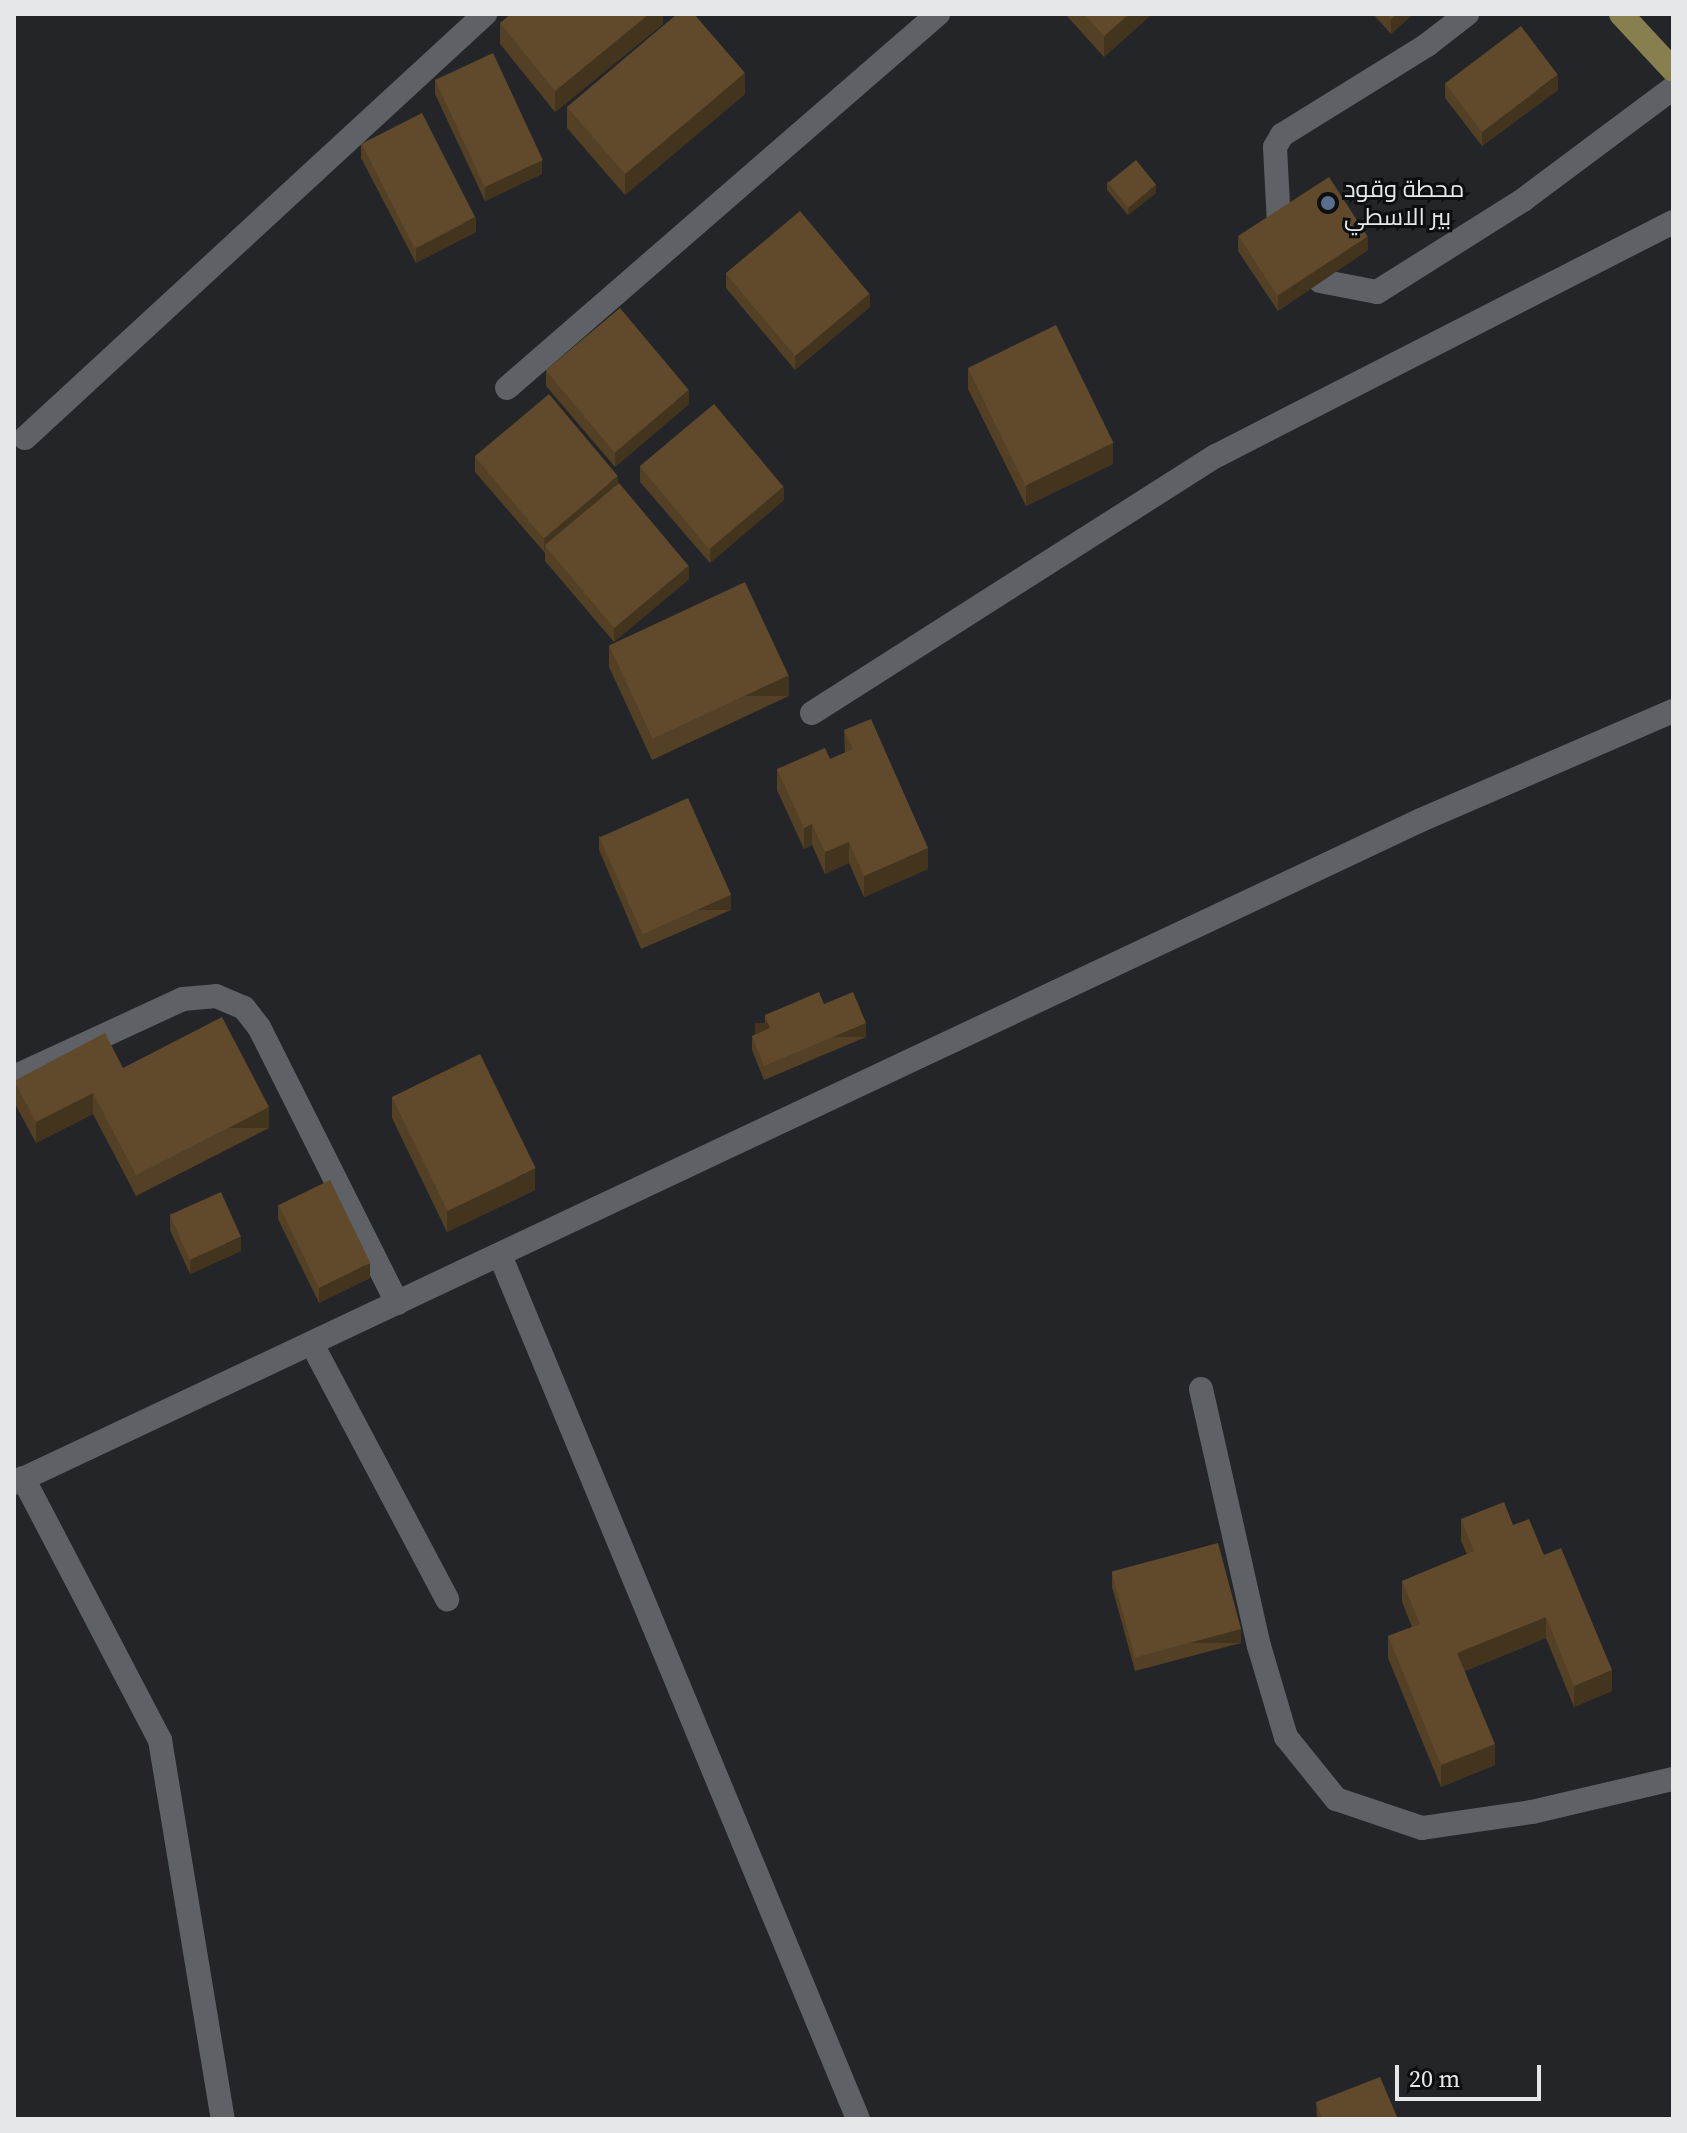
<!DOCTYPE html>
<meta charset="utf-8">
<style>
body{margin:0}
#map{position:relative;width:1687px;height:2133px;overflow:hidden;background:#232529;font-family:"Source Serif 4",Cairo,serif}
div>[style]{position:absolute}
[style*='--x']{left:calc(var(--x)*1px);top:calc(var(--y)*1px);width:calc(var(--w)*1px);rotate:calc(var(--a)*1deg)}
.service>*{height:24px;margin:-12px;padding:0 12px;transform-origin:12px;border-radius:12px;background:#5e6165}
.minor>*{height:24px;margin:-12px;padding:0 12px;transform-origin:12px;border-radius:12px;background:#5e6165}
.primary>*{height:24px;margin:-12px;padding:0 12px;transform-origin:12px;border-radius:12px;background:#877f4e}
.wall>*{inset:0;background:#534025}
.shaded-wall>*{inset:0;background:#43341e;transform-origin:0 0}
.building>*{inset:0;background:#604a2b;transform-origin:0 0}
.dots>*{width:22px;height:22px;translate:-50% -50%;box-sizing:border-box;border:4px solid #0d0e10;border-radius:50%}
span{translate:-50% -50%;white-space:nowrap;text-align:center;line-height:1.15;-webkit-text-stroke:6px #0d0e10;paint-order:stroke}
.poi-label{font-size:24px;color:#e5e7e9}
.left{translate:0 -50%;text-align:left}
.frame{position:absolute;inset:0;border:16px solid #e5e7e9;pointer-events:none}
.scale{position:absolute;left:1395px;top:2065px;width:146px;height:36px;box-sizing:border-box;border:4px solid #e5e7e9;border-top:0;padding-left:10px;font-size:24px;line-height:28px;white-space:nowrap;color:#e5e7e9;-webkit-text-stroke:6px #0d0e10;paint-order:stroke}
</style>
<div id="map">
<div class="service">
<div style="--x:1279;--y:224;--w:77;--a:-93"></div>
<div style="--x:1275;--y:147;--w:14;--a:-60"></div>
<div style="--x:1282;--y:135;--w:171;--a:-31.8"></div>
<div style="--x:1427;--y:45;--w:51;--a:-37.8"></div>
<div style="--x:1320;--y:281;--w:58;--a:10.9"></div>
<div style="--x:1377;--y:292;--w:173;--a:-32.2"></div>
<div style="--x:1523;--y:200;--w:187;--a:-36.7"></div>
<div style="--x:500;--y:1255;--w:935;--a:67.49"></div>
<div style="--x:312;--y:1344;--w:289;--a:62.1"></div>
<div style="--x:23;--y:1478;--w:296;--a:62.4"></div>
<div style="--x:160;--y:1740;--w:384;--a:80.6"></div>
</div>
<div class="minor">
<div style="--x:507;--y:388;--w:571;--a:-40.95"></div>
<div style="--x:25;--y:438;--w:626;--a:-42.67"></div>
<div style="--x:812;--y:713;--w:479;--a:-32.5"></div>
<div style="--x:1216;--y:456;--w:513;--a:-27.11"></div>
<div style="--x:14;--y:1077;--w:186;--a:-24.8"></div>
<div style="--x:183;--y:999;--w:33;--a:-5"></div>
<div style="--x:216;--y:996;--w:30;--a:23"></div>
<div style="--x:244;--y:1008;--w:24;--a:52"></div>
<div style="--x:259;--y:1027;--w:309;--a:63.4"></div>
<div style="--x:1201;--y:1389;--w:263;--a:77.3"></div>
<div style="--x:1259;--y:1646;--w:95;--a:73.5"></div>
<div style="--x:1286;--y:1737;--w:80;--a:51.1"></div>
<div style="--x:1336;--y:1799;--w:91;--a:18.6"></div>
<div style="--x:1422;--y:1828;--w:111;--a:-8.3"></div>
<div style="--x:1532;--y:1812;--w:145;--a:-13.2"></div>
<div style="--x:14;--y:1483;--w:1555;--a:-25.23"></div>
<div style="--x:1421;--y:820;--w:275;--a:-23.4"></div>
</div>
<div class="primary">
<div style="--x:1621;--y:14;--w:76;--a:47.1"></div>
</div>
<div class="wall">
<div style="clip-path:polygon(663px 14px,663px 24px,555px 112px,500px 44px,500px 23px)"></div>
<div style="clip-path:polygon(1065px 14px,1152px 14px,1104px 57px)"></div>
<div style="clip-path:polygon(1373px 14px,1413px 14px,1391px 34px)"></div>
<div style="clip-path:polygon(435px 79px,542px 174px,485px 201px,435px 94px)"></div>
<div style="clip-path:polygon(1445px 83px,1558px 90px,1482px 146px,1445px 98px)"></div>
<div style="clip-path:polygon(745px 94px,625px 195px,567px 128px,567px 107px)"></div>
<div style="clip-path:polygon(361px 144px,476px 232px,416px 263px,361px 158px)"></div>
<div style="clip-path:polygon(1107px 182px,1156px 193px,1128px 215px,1107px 190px)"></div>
<div style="clip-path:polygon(1238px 236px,1368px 250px,1278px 311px,1238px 251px)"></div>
<div style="clip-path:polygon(726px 274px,870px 307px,795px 370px,726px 288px)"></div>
<div style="clip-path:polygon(968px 368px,1113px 464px,1026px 506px,968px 389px)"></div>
<div style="clip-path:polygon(546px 371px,689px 404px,615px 467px,546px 386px)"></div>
<div style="clip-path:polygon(475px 457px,618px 484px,689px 579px,614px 642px,545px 561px,545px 553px,475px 472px)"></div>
<div style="clip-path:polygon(640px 467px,784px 500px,710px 563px,640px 482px)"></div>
<div style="clip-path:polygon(609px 646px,789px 696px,652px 760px,609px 667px)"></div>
<div style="clip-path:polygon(844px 730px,928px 869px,864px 897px,849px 863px,825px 874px,812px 845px,804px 849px,777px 790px,777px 769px,830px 759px,845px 753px)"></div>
<div style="clip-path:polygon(599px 836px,731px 910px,641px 949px,599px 850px)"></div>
<div style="clip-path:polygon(824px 1004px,866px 1037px,764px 1080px,752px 1050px,752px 1036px,765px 1030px,765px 1015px)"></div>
<div style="clip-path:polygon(123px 1068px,269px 1128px,136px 1196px,93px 1114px,36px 1143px,14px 1102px,14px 1081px)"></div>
<div style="clip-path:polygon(392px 1097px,535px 1190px,447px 1232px,392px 1118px)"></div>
<div style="clip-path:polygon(278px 1204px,370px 1278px,319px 1303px,278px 1219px)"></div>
<div style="clip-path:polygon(170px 1216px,241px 1251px,190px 1274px,170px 1230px)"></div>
<div style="clip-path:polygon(1461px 1519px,1513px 1525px,1544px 1555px,1612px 1691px,1574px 1707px,1546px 1638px,1465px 1671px,1495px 1765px,1441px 1787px,1388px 1658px,1388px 1636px,1412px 1627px,1402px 1602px,1402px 1581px,1467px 1554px,1461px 1541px)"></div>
<div style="clip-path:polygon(1112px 1572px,1241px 1643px,1135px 1671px,1112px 1587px)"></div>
<div style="clip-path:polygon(1316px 2102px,1398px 2119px,1317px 2119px)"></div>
</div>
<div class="shaded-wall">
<div style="clip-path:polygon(649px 14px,663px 14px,663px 24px,555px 112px,555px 91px)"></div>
<div style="clip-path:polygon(1129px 14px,1152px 14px,1104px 57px,1104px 36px)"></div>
<div style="clip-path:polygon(1397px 14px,1413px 14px,1391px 34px,1391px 19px)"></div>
<div style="clip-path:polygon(745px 73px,745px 94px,625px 195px,625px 174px)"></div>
<div style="clip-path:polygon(1558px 75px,1558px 90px,1482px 146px,1482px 132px)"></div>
<div style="clip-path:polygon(542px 160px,542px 174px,485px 201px,485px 186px)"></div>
<div style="clip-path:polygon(1156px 185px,1156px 193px,1128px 215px,1128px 208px)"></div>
<div style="clip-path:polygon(476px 217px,476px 232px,416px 263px,416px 249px)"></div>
<div style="clip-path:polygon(1368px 236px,1368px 250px,1278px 311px,1278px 296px)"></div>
<div style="clip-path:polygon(870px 293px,870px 307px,795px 370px,795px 355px)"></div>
<div style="clip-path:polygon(689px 390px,689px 404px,615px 467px,615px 453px)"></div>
<div style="clip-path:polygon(1113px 443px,1113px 464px,1026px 506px,1026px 485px)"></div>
<div style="clip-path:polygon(618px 476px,618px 490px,545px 546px,544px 553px,544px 539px)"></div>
<div style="clip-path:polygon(784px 486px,784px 500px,710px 563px,710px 549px)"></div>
<div style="clip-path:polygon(689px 565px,689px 579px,614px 642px,614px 628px)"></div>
<div style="left:789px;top:675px;width:21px;height:151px;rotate:90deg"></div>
<div style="clip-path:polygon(812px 824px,812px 845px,804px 849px,804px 828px)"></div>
<div style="clip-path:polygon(849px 842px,849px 863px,825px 874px,825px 852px)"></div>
<div style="clip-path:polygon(928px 848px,928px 869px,864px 897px,864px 876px)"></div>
<div style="left:731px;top:895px;width:15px;height:98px;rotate:90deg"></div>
<div style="left:866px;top:1023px;width:14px;height:111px;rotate:90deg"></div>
<div style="clip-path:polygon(93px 1093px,93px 1114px,36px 1143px,36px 1122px)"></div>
<div style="left:269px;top:1107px;width:21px;height:149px;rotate:90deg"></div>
<div style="clip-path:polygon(535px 1169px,535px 1190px,447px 1232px,447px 1211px)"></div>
<div style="clip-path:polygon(241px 1237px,241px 1251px,190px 1274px,190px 1260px)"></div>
<div style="clip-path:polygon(370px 1263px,370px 1278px,319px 1303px,319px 1288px)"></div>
<div style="clip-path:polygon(1546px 1617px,1546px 1638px,1457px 1674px,1457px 1653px)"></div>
<div style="left:1241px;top:1629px;width:14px;height:110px;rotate:90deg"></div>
<div style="clip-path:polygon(1612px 1670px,1612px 1691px,1574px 1707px,1574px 1686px)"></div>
<div style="clip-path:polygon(1495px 1744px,1495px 1765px,1441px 1787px,1441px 1765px)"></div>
</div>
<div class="building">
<div style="clip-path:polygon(511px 14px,649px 14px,555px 91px,500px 23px)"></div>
<div style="clip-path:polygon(677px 14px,694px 14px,745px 73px,625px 174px,567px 107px)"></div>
<div style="clip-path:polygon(1084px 14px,1129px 14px,1104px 36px)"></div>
<div style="clip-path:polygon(1386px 14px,1397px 14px,1391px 19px)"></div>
<div style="left:1521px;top:26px;width:61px;height:95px;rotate:53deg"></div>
<div style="left:493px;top:53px;width:118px;height:64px;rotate:65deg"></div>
<div style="left:422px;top:113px;width:117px;height:68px;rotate:63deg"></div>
<div style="left:1136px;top:160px;width:32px;height:36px;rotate:51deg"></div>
<div style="left:1329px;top:177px;width:71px;height:108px;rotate:57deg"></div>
<div style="left:800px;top:211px;width:108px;height:97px;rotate:50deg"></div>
<div style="left:620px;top:308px;width:107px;height:97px;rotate:50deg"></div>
<div style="left:1056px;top:325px;width:131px;height:98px;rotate:64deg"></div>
<div style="left:549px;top:394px;width:107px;height:97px;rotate:50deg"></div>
<div style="left:714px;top:404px;width:108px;height:97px;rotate:50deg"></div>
<div style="left:619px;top:483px;width:108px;height:97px;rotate:50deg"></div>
<div style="left:745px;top:582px;width:103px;height:150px;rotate:65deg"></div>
<div style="clip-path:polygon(871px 719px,928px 848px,864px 876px,849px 842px,825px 852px,812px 824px,804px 828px,777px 769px,825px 748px,830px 759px,853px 749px,844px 730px)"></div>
<div style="left:688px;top:798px;width:106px;height:97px;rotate:66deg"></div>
<div style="clip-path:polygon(819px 992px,824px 1004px,853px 992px,866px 1023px,764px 1066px,752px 1036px,770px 1028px,765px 1015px)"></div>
<div style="clip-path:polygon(222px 1017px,269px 1107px,136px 1175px,93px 1093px,36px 1122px,14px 1081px,105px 1033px,123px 1068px)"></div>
<div style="left:480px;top:1054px;width:127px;height:98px;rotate:64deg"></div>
<div style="left:330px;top:1180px;width:92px;height:57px;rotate:64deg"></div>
<div style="left:221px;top:1192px;width:49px;height:56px;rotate:66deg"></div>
<div style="clip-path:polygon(1504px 1502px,1513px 1525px,1529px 1519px,1544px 1555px,1561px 1548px,1612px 1670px,1574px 1686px,1546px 1617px,1457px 1653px,1495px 1744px,1441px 1765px,1388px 1636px,1420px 1624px,1402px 1581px,1474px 1551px,1461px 1519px)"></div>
<div style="left:1218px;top:1543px;width:89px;height:110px;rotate:75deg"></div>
<div style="clip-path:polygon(1380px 2077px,1398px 2119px,1322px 2119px,1316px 2102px)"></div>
</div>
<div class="dots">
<div style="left:1328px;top:203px;background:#5c6f8a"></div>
</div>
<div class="poi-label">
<span class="left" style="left:1344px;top:203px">محطة وقود<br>بير الاسطي</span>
</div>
<div class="frame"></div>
<div class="scale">20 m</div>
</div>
